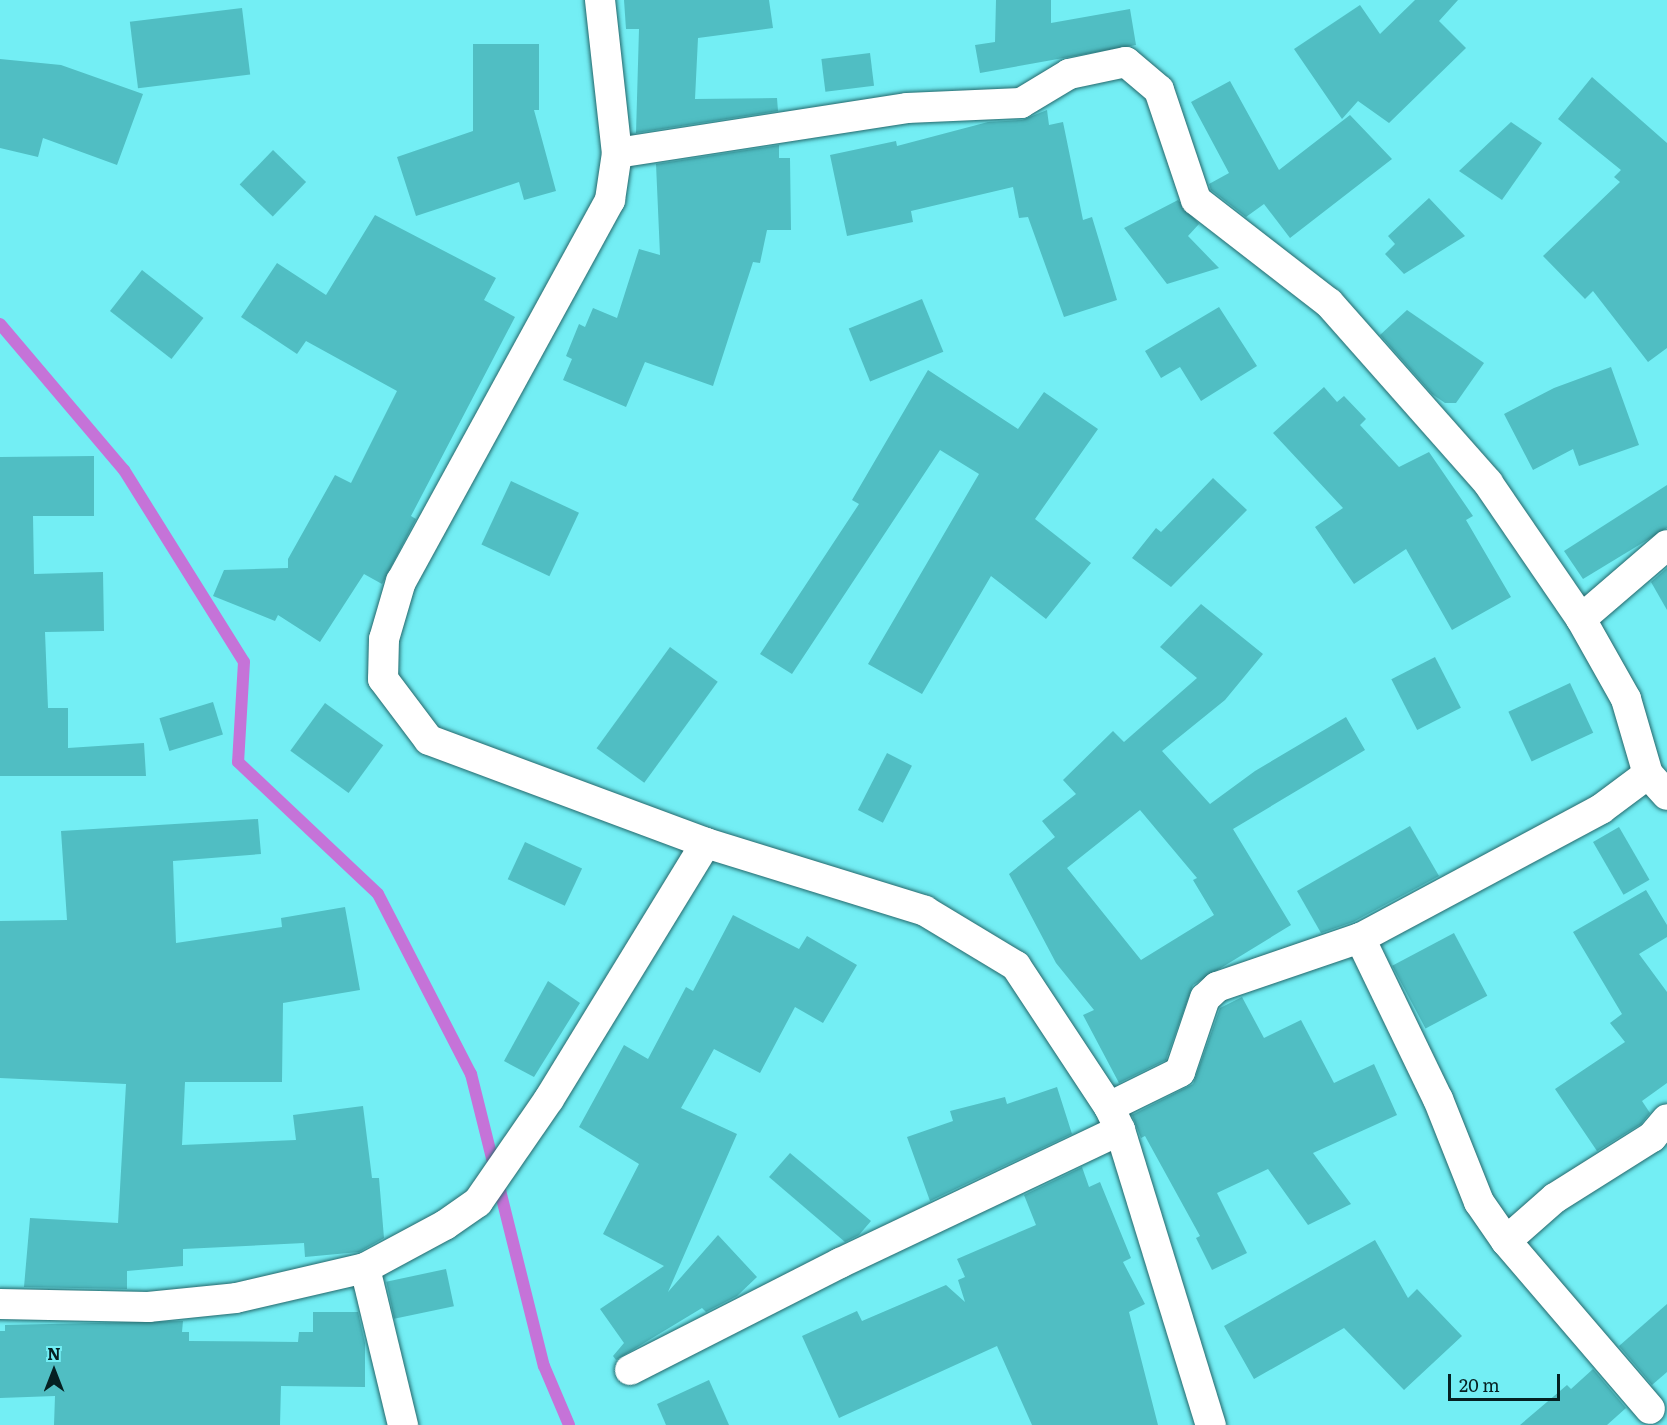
<!DOCTYPE html>
<style>
body{margin:0}
#map{position:relative;width:1667px;height:1425px;overflow:hidden;background:#73eef4;font-family:Literata,serif}
div>[style]{position:absolute}
[style*='--x']{left:calc(var(--x)*1px);top:calc(var(--y)*1px);width:calc(var(--w)*1px);rotate:calc(var(--a)*1deg)}
.stream>*{height:12px;margin:-6px;padding:0 6px;transform-origin:6px;border-radius:6px;background:#c573d8}
.building>*{inset:0;background:#50bec3;transform-origin:0 0}
.roads{filter:drop-shadow(0 0 2px #25676b) drop-shadow(0 0 2px #25676b)}
.street>*{height:30px;margin:-15px;padding:0 15px;transform-origin:15px;border-radius:15px;background:#fff}
span{translate:-50% -50%;white-space:nowrap;text-align:center;line-height:1.15;-webkit-text-stroke:6px #73eef4;paint-order:stroke}
.north{position:absolute;left:24px;top:1341px;width:60px;height:60px;-webkit-text-stroke:4px #73eef4;paint-order:stroke;rotate:0deg;font-size:16px;font-weight:700;line-height:24px;text-align:center;color:#052022}
.north::after{content:'';display:block;margin:auto;width:21px;height:27px;background:#052022;clip-path:polygon(50% 0,100% 100%,50% 72%,0 100%)}
.scale{position:absolute;left:1448px;top:1374px;width:112px;height:27px;box-sizing:border-box;border:3px solid #052022;border-top:0;padding-left:8px;font-size:18px;line-height:21px;white-space:nowrap;color:#052022;-webkit-text-stroke:4px #73eef4;paint-order:stroke}
</style>
<div id="map">
<div class="stream">
<div style="--x:0;--y:324;--w:192;--a:49.7"></div>
<div style="--x:124;--y:470;--w:226;--a:58"></div>
<div style="--x:244;--y:662;--w:100;--a:93.4"></div>
<div style="--x:238;--y:762;--w:192;--a:43.3"></div>
<div style="--x:378;--y:894;--w:203;--a:62.7"></div>
<div style="--x:471;--y:1074;--w:301;--a:76"></div>
<div style="--x:544;--y:1366;--w:64;--a:67"></div>
</div>
<div class="building">
<div style="clip-path:polygon(624px 0,769px 0,773px 28px,698px 38px,695px 99px,777px 98px,778px 111px,636px 133px,639px 29px,626px 29px)"></div>
<div style="clip-path:polygon(996px 0,1051px 0,1051px 23px,1130px 9px,1136px 45px,980px 73px,975px 45px,995px 42px)"></div>
<div style="clip-path:polygon(1415px 0,1458px 0,1439px 21px,1466px 48px,1389px 123px,1358px 101px,1342px 119px,1294px 49px,1360px 5px,1380px 34px)"></div>
<div style="left:242px;top:8px;width:67px;height:113px;rotate:83deg"></div>
<div style="clip-path:polygon(473px 44px,539px 44px,539px 110px,534px 110px,556px 191px,524px 200px,519px 182px,416px 216px,397px 157px,473px 131px)"></div>
<div style="left:870px;top:53px;width:33px;height:49px;rotate:83deg"></div>
<div style="clip-path:polygon(0 59px,61px 65px,143px 94px,117px 165px,43px 138px,38px 157px,0 148px)"></div>
<div style="clip-path:polygon(1592px 77px,1667px 143px,1667px 348px,1648px 362px,1593px 291px,1585px 299px,1543px 256px,1620px 182px,1614px 177px,1621px 170px,1558px 119px)"></div>
<div style="clip-path:polygon(1230px 81px,1279px 170px,1350px 115px,1392px 159px,1290px 238px,1264px 204px,1246px 217px,1211px 190px,1209px 184px,1229px 173px,1191px 102px)"></div>
<div style="clip-path:polygon(1047px 110px,1049px 125px,1063px 122px,1083px 220px,1092px 217px,1117px 300px,1064px 317px,1028px 217px,1019px 218px,1013px 187px,911px 211px,913px 222px,847px 236px,830px 155px,896px 141px,897px 146px,988px 122px,1022px 120px)"></div>
<div style="clip-path:polygon(1511px 122px,1542px 143px,1502px 200px,1459px 171px)"></div>
<div style="clip-path:polygon(779px 145px,779px 158px,790px 158px,791px 230px,767px 230px,760px 263px,753px 262px,713px 386px,645px 362px,626px 407px,563px 380px,572px 359px,566px 356px,579px 324px,585px 327px,593px 308px,617px 318px,639px 249px,660px 255px,656px 164px)"></div>
<div style="left:273px;top:150px;width:46px;height:48px;rotate:44deg"></div>
<div style="clip-path:polygon(1429px 198px,1465px 236px,1404px 274px,1385px 254px,1395px 244px,1388px 236px)"></div>
<div style="clip-path:polygon(1178px 200px,1199px 224px,1188px 236px,1219px 268px,1167px 284px,1124px 228px)"></div>
<div style="clip-path:polygon(375px 215px,496px 278px,484px 300px,515px 317px,411px 516px,416px 519px,382px 584px,364px 574px,320px 642px,278px 615px,275px 621px,213px 596px,224px 570px,288px 568px,288px 559px,335px 475px,351px 483px,397px 391px,306px 341px,297px 354px,241px 317px,277px 263px,326px 295px)"></div>
<div style="left:142px;top:270px;width:78px;height:52px;rotate:38deg"></div>
<div style="left:922px;top:299px;width:57px;height:79px;rotate:68deg"></div>
<div style="clip-path:polygon(1219px 307px,1257px 366px,1201px 401px,1180px 367px,1161px 378px,1145px 351px)"></div>
<div style="clip-path:polygon(1407px 310px,1484px 363px,1456px 403px,1445px 403px,1432px 394px,1380px 335px)"></div>
<div style="clip-path:polygon(1611px 367px,1639px 445px,1579px 466px,1573px 449px,1533px 470px,1504px 414px,1554px 388px)"></div>
<div style="clip-path:polygon(928px 370px,1018px 429px,1044px 392px,1098px 429px,1035px 519px,1091px 563px,1046px 619px,991px 576px,922px 694px,868px 664px,979px 474px,940px 450px,792px 674px,760px 654px,859px 504px,852px 500px)"></div>
<div style="clip-path:polygon(1324px 387px,1337px 402px,1344px 396px,1366px 419px,1360px 425px,1399px 467px,1429px 452px,1473px 516px,1466px 520px,1511px 597px,1452px 630px,1406px 549px,1354px 584px,1315px 527px,1343px 508px,1273px 433px)"></div>
<div style="clip-path:polygon(94px 456px,94px 516px,33px 516px,34px 574px,103px 572px,104px 631px,45px 632px,48px 708px,68px 708px,68px 748px,144px 743px,146px 776px,0 776px,0 457px)"></div>
<div style="clip-path:polygon(1213px 478px,1247px 510px,1171px 587px,1132px 558px,1156px 528px,1161px 532px)"></div>
<div style="left:511px;top:481px;width:75px;height:70px;rotate:25deg"></div>
<div style="clip-path:polygon(1667px 485px,1667px 528px,1583px 579px,1564px 551px)"></div>
<div style="clip-path:polygon(1667px 568px,1667px 610px,1651px 582px)"></div>
<div style="clip-path:polygon(evenodd,1201px 604px,1263px 654px,1225px 700px,1162px 751px,1210px 804px,1255px 771px,1346px 717px,1365px 750px,1233px 829px,1291px 925px,1193px 985px,1166px 1060px,1119px 1083px,1083px 1015px,1094px 1010px,1056px 963px,1009px 874px,1055px 837px,1042px 821px,1076px 794px,1063px 780px,1113px 731px,1124px 742px,1197px 678px,1160px 647px,1201px 604px,1140px 810px,1197px 878px,1193px 880px,1214px 915px,1141px 960px,1067px 868px,1140px 810px)"></div>
<div style="left:670px;top:647px;width:59px;height:125px;rotate:36deg"></div>
<div style="left:1435px;top:657px;width:57px;height:49px;rotate:63deg"></div>
<div style="left:1570px;top:683px;width:55px;height:68px;rotate:65deg"></div>
<div style="left:213px;top:702px;width:34px;height:56px;rotate:73deg"></div>
<div style="left:325px;top:703px;width:72px;height:59px;rotate:36deg"></div>
<div style="left:887px;top:753px;width:28px;height:64px;rotate:27deg"></div>
<div style="clip-path:polygon(258px 819px,261px 854px,173px 861px,176px 943px,282px 927px,281px 918px,345px 907px,360px 990px,283px 1003px,282px 1082px,185px 1082px,182px 1145px,296px 1140px,293px 1115px,363px 1106px,372px 1178px,379px 1178px,384px 1238px,359px 1252px,305px 1257px,304px 1243px,183px 1249px,183px 1266px,127px 1271px,127px 1289px,24px 1287px,30px 1218px,118px 1223px,126px 1084px,0 1078px,0 921px,67px 920px,61px 831px)"></div>
<div style="clip-path:polygon(1410px 826px,1439px 876px,1353px 922px,1321px 933px,1297px 891px)"></div>
<div style="left:1619px;top:827px;width:61px;height:30px;rotate:60deg"></div>
<div style="left:525px;top:842px;width:63px;height:41px;rotate:25deg"></div>
<div style="clip-path:polygon(1646px 890px,1667px 925px,1667px 937px,1639px 954px,1667px 992px,1667px 1083px,1642px 1101px,1650px 1113px,1641px 1124px,1597px 1151px,1555px 1089px,1625px 1042px,1610px 1023px,1622px 1014px,1573px 932px)"></div>
<div style="clip-path:polygon(733px 915px,799px 949px,807px 936px,857px 965px,823px 1023px,795px 1007px,760px 1073px,714px 1049px,681px 1108px,737px 1134px,668px 1292px,718px 1235px,757px 1277px,737px 1296px,706px 1312px,702px 1308px,616px 1360px,613px 1356px,624px 1343px,600px 1309px,664px 1266px,603px 1234px,639px 1164px,579px 1127px,624px 1045px,648px 1059px,686px 987px,693px 991px)"></div>
<div style="left:1454px;top:933px;width:71px;height:70px;rotate:62deg"></div>
<div style="clip-path:polygon(548px 981px,580px 1003px,534px 1077px,504px 1061px)"></div>
<div style="clip-path:polygon(1242px 997px,1264px 1038px,1301px 1020px,1334px 1083px,1374px 1064px,1397px 1115px,1313px 1153px,1351px 1204px,1308px 1225px,1268px 1169px,1217px 1193px,1247px 1253px,1212px 1270px,1196px 1238px,1200px 1236px,1145px 1136px,1141px 1138px,1132px 1115px,1193px 1084px,1220px 1008px)"></div>
<div style="clip-path:polygon(1057px 1087px,1072px 1134px,930px 1201px,907px 1137px,953px 1121px,950px 1111px,1005px 1097px,1007px 1104px)"></div>
<div style="clip-path:polygon(790px 1153px,871px 1221px,859px 1235px,845px 1242px,769px 1177px)"></div>
<div style="clip-path:polygon(1082px 1167px,1089px 1187px,1100px 1182px,1131px 1258px,1123px 1262px,1145px 1304px,1129px 1312px,1158px 1425px,1032px 1425px,997px 1346px,839px 1418px,802px 1336px,857px 1311px,862px 1321px,946px 1285px,965px 1302px,958px 1280px,965px 1277px,957px 1259px,1036px 1225px,1024px 1195px)"></div>
<div style="clip-path:polygon(1375px 1240px,1408px 1298px,1417px 1289px,1462px 1336px,1404px 1390px,1344px 1328px,1254px 1379px,1224px 1326px)"></div>
<div style="left:446px;top:1269px;width:38px;height:61px;rotate:78deg"></div>
<div style="clip-path:polygon(1667px 1304px,1667px 1372px,1652px 1385px,1619px 1346px)"></div>
<div style="clip-path:polygon(313px 1312px,358px 1312px,365px 1343px,365px 1387px,281px 1386px,280px 1425px,54px 1425px,55px 1396px,0 1398px,0 1331px,5px 1331px,5px 1325px,183px 1321px,182px 1332px,189px 1332px,189px 1341px,298px 1342px,299px 1332px,313px 1332px)"></div>
<div style="clip-path:polygon(1593px 1369px,1626px 1408px,1607px 1425px,1520px 1425px,1567px 1385px,1571px 1389px)"></div>
<div style="clip-path:polygon(709px 1380px,729px 1425px,666px 1425px,657px 1404px)"></div>
</div>
<div class="roads">
<div class="street">
<div style="--x:600;--y:0;--w:154;--a:83.7"></div>
<div style="--x:617;--y:153;--w:48;--a:98.5"></div>
<div style="--x:610;--y:200;--w:435;--a:118.7"></div>
<div style="--x:401;--y:581;--w:60;--a:106.3"></div>
<div style="--x:384;--y:639;--w:40;--a:91.4"></div>
<div style="--x:383;--y:679;--w:76;--a:53"></div>
<div style="--x:429;--y:740;--w:296;--a:20.4"></div>
<div style="--x:706;--y:843;--w:229;--a:17.2"></div>
<div style="--x:925;--y:911;--w:106;--a:31.1"></div>
<div style="--x:1016;--y:966;--w:169;--a:56.6"></div>
<div style="--x:1109;--y:1107;--w:25;--a:64"></div>
<div style="--x:1120;--y:1130;--w:309;--a:72.9"></div>
<div style="--x:617;--y:153;--w:293;--a:-8.8"></div>
<div style="--x:907;--y:108;--w:114;--a:-2.5"></div>
<div style="--x:1021;--y:103;--w:56;--a:-31.1"></div>
<div style="--x:1069;--y:74;--w:58;--a:-11.9"></div>
<div style="--x:1126;--y:62;--w:43;--a:40.3"></div>
<div style="--x:1159;--y:90;--w:116;--a:71.4"></div>
<div style="--x:1196;--y:200;--w:168;--a:37.8"></div>
<div style="--x:1329;--y:303;--w:240;--a:48.5"></div>
<div style="--x:1488;--y:483;--w:165;--a:55.6"></div>
<div style="--x:1581;--y:619;--w:92;--a:60.6"></div>
<div style="--x:1626;--y:699;--w:78;--a:73.7"></div>
<div style="--x:1648;--y:774;--w:59;--a:143.3"></div>
<div style="--x:1601;--y:809;--w:273;--a:151.8"></div>
<div style="--x:1360;--y:938;--w:151;--a:161.1"></div>
<div style="--x:1217;--y:987;--w:16;--a:137"></div>
<div style="--x:1205;--y:998;--w:78;--a:108.7"></div>
<div style="--x:1180;--y:1072;--w:79;--a:153.8"></div>
<div style="--x:1581;--y:619;--w:113;--a:-40.7"></div>
<div style="--x:1648;--y:774;--w:28;--a:48"></div>
<div style="--x:1360;--y:938;--w:179;--a:64.2"></div>
<div style="--x:1438;--y:1099;--w:111;--a:68.3"></div>
<div style="--x:1479;--y:1202;--w:47;--a:55.3"></div>
<div style="--x:1506;--y:1241;--w:221;--a:49.4"></div>
<div style="--x:1506;--y:1241;--w:65;--a:-41.3"></div>
<div style="--x:1555;--y:1198;--w:115;--a:-32.2"></div>
<div style="--x:1652;--y:1137;--w:23;--a:-50"></div>
<div style="--x:365;--y:1268;--w:162;--a:76.4"></div>
<div style="--x:0;--y:1304;--w:148;--a:1.2"></div>
<div style="--x:148;--y:1307;--w:88;--a:-5.8"></div>
<div style="--x:236;--y:1298;--w:132;--a:-13.1"></div>
<div style="--x:365;--y:1268;--w:91;--a:-28.3"></div>
<div style="--x:445;--y:1225;--w:40;--a:-34.9"></div>
<div style="--x:478;--y:1202;--w:125;--a:-55.4"></div>
<div style="--x:549;--y:1099;--w:300;--a:-58.5"></div>
<div style="--x:630;--y:1370;--w:236;--a:-27"></div>
<div style="--x:840;--y:1263;--w:310;--a:-25.4"></div>
</div>
</div>
<div class="north">N</div>
<div class="scale">20 m</div>
</div>
